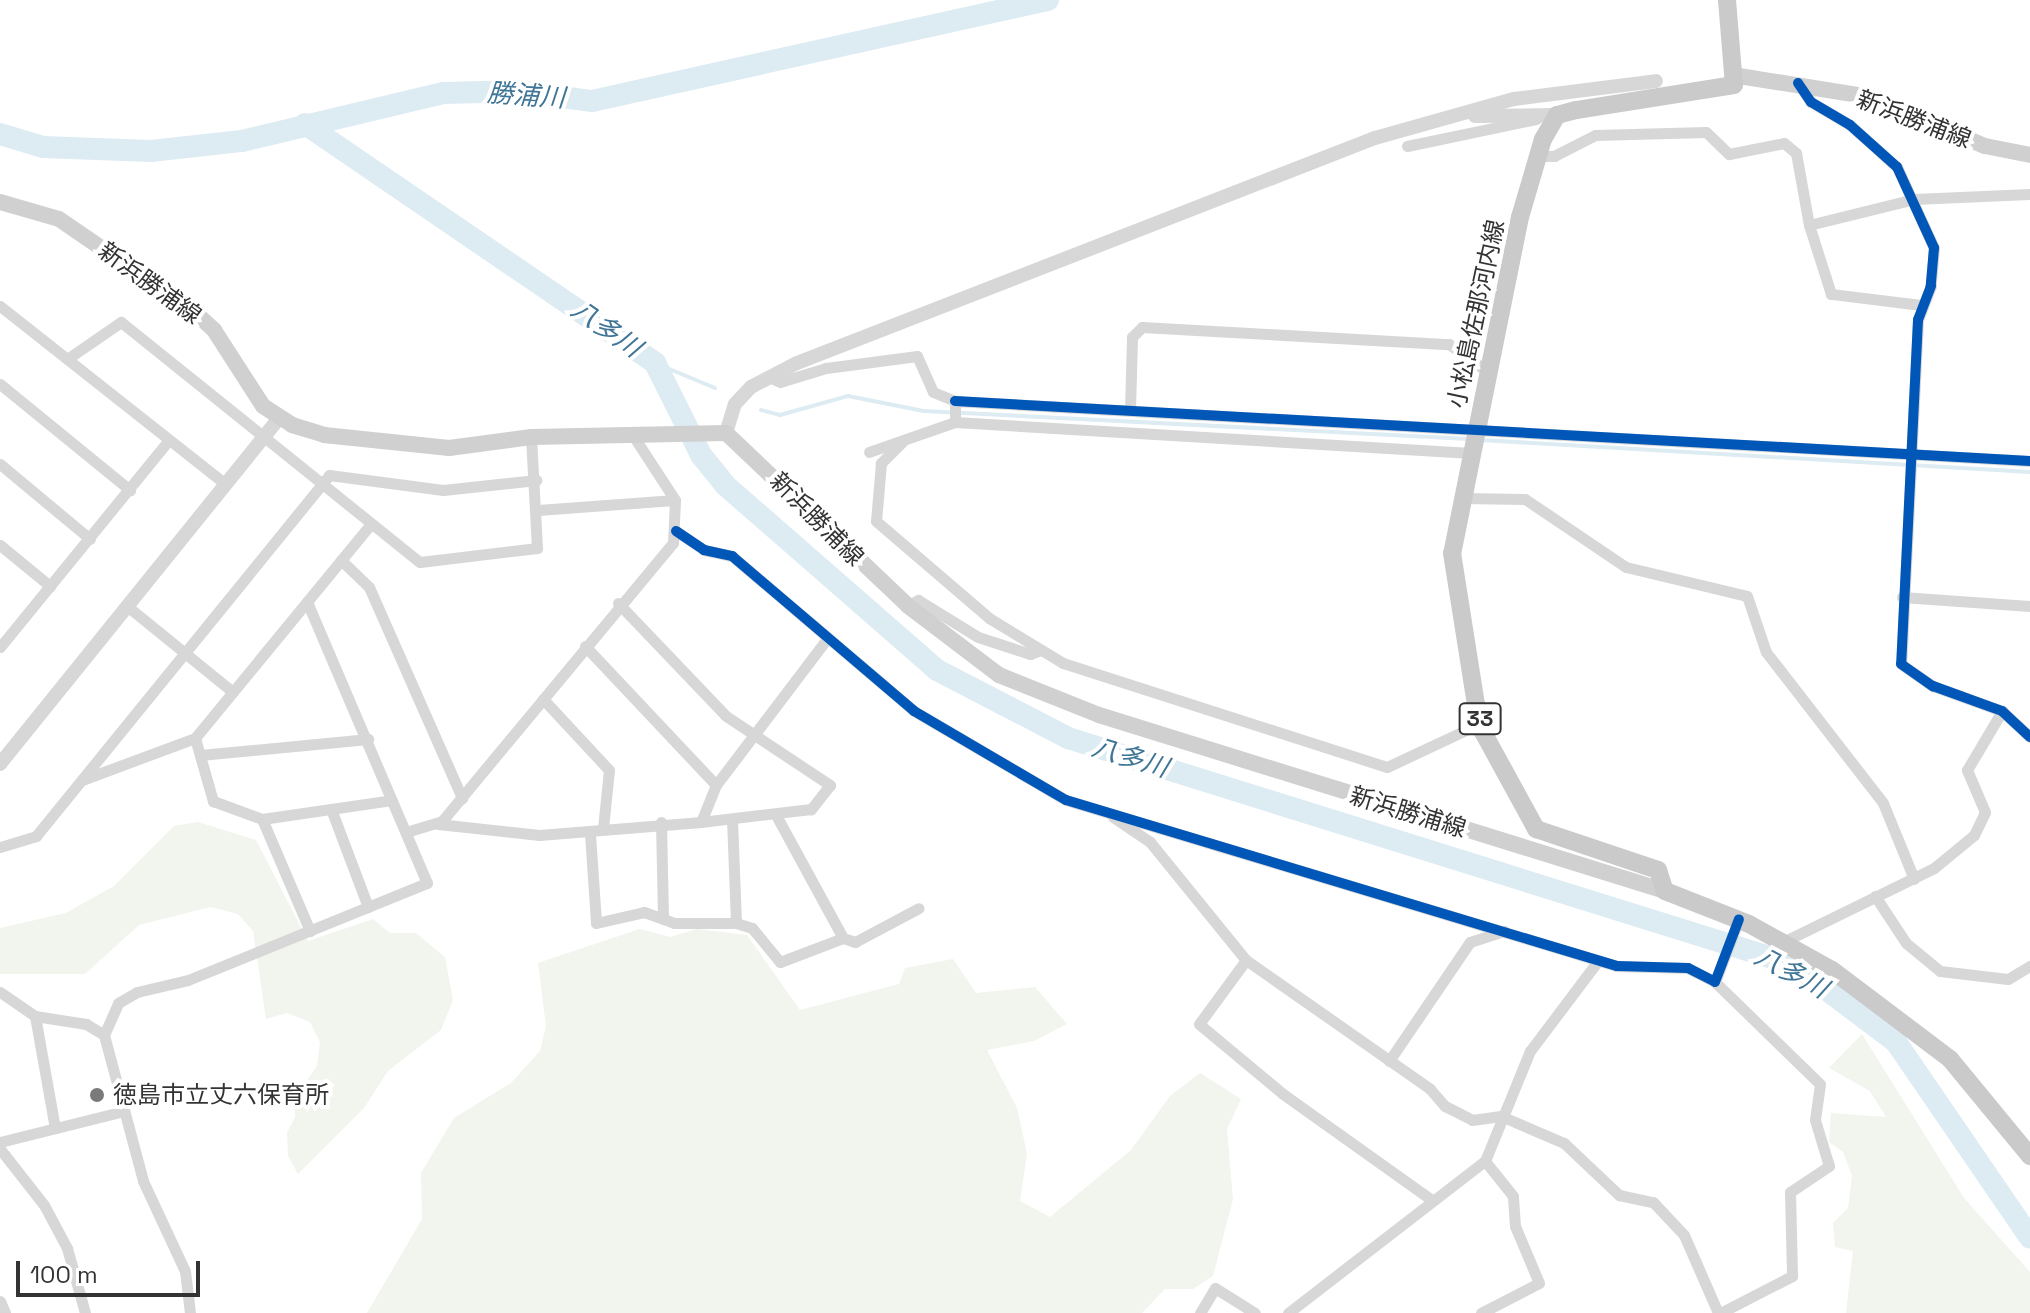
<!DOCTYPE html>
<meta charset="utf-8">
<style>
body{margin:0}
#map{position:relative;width:2030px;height:1313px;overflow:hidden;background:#fff;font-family:"Space Grotesk","Noto Sans JP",sans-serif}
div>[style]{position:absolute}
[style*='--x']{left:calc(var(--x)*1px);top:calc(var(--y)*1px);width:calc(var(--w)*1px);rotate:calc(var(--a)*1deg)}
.green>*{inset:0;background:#f1f5ed}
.stream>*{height:4px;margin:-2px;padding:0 2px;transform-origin:2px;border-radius:2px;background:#ddebf3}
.river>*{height:22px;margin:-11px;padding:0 11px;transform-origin:11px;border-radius:11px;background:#ddebf3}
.minor>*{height:11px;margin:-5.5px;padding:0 5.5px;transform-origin:5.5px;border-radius:5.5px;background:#d7d7d7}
.tertiary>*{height:14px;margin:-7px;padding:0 7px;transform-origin:7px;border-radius:7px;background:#d7d7d7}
.secondary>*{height:16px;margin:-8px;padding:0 8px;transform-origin:8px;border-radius:8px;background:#d0d0d0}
.primary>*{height:18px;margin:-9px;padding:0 9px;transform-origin:9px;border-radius:9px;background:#cacaca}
.cycleway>*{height:10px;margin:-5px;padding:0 5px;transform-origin:5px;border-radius:5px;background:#0057b8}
.dots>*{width:22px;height:22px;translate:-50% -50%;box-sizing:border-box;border:4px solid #fff;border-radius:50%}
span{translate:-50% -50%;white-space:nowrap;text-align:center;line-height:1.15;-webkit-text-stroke:8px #fff;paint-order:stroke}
.shield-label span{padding:2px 6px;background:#fff;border:2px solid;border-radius:6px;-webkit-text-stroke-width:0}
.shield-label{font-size:22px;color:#333;font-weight:700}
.street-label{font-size:24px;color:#333}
.poi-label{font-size:24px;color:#333}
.left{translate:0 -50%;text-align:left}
.water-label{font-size:26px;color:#3f7597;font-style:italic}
.scale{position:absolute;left:16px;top:1261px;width:184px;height:36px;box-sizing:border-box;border:4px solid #333;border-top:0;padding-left:10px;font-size:24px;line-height:28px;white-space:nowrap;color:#333;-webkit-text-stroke:6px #fff;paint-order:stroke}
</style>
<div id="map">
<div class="green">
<div style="clip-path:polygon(198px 822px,256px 840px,308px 941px,373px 919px,390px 933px,416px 933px,445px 957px,453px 1000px,441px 1030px,388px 1071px,364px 1108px,298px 1174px,288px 1156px,287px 1133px,295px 1117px,294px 1099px,317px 1066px,320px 1042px,310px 1022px,287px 1013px,266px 1019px,253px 931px,238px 914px,210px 907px,139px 925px,85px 974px,0 974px,0 928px,66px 913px,114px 886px,174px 826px)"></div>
<div style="clip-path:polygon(640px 929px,670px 937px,697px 929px,747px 935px,800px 1010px,899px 984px,905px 968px,953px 959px,976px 993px,1035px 987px,1067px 1024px,1034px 1041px,987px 1050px,1017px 1108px,1027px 1154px,1020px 1201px,1050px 1217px,1131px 1150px,1170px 1096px,1200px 1073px,1241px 1099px,1227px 1129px,1233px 1199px,1213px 1276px,1193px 1289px,1165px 1289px,1142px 1313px,367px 1313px,422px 1219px,421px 1173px,454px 1118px,511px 1083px,540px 1051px,546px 1026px,538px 963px)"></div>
<div style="clip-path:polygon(1862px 1034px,1964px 1198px,2030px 1272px,2030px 1313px,1846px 1313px,1853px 1251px,1835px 1247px,1833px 1223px,1848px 1208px,1852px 1176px,1843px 1152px,1829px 1142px,1831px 1113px,1886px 1117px,1870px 1091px,1829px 1068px)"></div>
</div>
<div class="stream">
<div style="--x:655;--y:363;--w:65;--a:22.6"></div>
<div style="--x:761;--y:410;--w:20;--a:15"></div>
<div style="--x:780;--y:415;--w:71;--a:-15.6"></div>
<div style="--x:848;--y:396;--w:77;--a:11.2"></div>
<div style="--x:924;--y:411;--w:546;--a:2.94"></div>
<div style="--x:1481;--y:440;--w:550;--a:3.34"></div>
</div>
<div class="river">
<div style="--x:305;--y:124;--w:424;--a:34.3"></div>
<div style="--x:655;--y:363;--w:103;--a:63.4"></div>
<div style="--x:701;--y:455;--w:38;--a:51"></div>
<div style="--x:725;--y:485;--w:281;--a:41.1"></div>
<div style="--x:937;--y:670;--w:148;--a:27.4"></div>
<div style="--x:1068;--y:738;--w:738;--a:17.35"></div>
<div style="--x:1772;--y:958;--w:49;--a:28.1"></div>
<div style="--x:1815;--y:981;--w:101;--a:37"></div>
<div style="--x:1896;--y:1042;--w:237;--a:55.6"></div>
<div style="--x:0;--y:134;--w:45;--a:16.8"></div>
<div style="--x:43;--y:147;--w:108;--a:2.1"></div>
<div style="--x:151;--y:151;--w:92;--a:-6.3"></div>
<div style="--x:242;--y:141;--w:208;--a:-13.4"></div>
<div style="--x:444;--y:93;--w:73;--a:-1.6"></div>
<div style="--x:517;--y:91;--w:76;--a:7.6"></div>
<div style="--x:592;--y:101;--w:467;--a:-12.5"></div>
</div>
<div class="minor">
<div style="--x:1798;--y:83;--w:23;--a:56"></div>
<div style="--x:1811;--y:102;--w:45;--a:30.5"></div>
<div style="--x:1850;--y:125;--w:63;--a:41.8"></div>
<div style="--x:1897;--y:167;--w:89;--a:65.4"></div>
<div style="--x:1934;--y:248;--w:38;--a:95"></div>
<div style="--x:1931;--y:286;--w:36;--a:111"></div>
<div style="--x:1918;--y:320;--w:344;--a:92.8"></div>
<div style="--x:1901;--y:664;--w:39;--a:35"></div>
<div style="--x:1933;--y:686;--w:73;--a:19.9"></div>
<div style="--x:2002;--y:711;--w:38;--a:43"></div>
<div style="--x:1407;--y:146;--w:132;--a:-11.8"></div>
<div style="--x:1538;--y:156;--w:16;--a:0"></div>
<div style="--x:1554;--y:156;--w:46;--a:-27.1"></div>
<div style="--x:1595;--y:135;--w:111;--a:-1.5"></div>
<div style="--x:1706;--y:132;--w:32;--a:44"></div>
<div style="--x:1729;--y:154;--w:56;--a:-11.3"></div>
<div style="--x:1784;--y:143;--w:16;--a:40"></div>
<div style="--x:1796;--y:153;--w:73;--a:79.8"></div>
<div style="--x:1921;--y:305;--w:91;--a:-173"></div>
<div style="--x:1831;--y:294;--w:72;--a:-107.7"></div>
<div style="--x:1809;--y:225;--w:108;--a:-13.9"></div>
<div style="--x:1914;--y:199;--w:116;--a:-2.5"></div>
<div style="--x:0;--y:306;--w:287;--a:38.3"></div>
<div style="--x:70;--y:357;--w:62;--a:-34.5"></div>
<div style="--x:121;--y:322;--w:383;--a:38.8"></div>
<div style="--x:420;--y:562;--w:118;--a:-6.8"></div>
<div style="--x:537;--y:548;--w:111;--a:-93.1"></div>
<div style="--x:769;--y:377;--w:12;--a:24"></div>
<div style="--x:780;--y:382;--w:48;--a:-16.9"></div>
<div style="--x:826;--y:368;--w:92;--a:-7.5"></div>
<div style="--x:917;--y:356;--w:39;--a:66"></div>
<div style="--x:933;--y:392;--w:24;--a:22"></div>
<div style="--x:955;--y:401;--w:21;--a:90"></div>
<div style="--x:955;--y:422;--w:91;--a:160.8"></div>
<div style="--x:0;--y:384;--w:168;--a:39.2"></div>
<div style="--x:955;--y:401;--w:1077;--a:3.19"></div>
<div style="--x:1130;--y:410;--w:73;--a:-88.4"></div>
<div style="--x:1132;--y:337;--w:14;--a:-45"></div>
<div style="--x:1142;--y:327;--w:307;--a:3.2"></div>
<div style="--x:1449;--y:344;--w:48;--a:35.7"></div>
<div style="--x:955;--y:422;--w:517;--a:3.44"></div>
<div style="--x:904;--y:440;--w:33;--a:135"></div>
<div style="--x:881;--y:463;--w:58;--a:94.9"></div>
<div style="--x:876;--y:521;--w:149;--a:40.6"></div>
<div style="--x:989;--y:618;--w:87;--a:31.3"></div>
<div style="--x:1063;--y:663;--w:340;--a:17.8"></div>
<div style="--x:1387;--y:767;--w:104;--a:-25.1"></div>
<div style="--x:0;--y:464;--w:117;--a:39.8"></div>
<div style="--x:1462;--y:498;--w:63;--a:0.9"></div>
<div style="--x:1525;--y:499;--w:122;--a:34"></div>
<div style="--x:1626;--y:567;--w:124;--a:13.5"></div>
<div style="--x:1747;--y:596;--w:59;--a:71.3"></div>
<div style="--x:1766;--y:652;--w:191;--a:52.2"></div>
<div style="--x:1883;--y:803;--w:82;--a:67.8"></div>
<div style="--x:538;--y:510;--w:137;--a:-4.2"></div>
<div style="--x:676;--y:531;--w:34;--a:34"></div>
<div style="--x:704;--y:550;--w:29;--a:12"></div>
<div style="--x:732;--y:556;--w:239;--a:40.4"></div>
<div style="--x:914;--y:711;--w:176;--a:30.4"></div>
<div style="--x:1066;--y:800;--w:575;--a:16.77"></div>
<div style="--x:1617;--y:966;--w:71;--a:1.6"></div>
<div style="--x:1688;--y:968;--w:30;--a:27"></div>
<div style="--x:1715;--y:982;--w:67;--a:-69.1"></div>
<div style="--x:0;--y:545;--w:65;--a:39.4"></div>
<div style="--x:341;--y:560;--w:39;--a:44"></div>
<div style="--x:369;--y:587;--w:231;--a:66.2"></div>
<div style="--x:1902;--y:597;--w:128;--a:4"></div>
<div style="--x:618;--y:603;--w:156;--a:46.3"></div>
<div style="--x:726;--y:716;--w:125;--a:33.6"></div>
<div style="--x:830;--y:785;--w:31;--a:128"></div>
<div style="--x:811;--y:809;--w:111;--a:173.3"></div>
<div style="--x:127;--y:606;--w:136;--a:39.1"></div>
<div style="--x:908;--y:606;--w:12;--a:-31"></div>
<div style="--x:918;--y:600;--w:70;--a:31.7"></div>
<div style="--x:978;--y:637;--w:55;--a:18.1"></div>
<div style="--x:1030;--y:654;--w:12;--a:-20"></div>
<div style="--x:585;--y:646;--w:191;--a:46.7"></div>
<div style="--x:0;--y:647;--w:266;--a:-50.8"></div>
<div style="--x:543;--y:699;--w:97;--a:47.1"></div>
<div style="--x:609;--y:770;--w:58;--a:95.9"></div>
<div style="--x:195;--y:738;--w:66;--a:74.1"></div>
<div style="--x:213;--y:801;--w:52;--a:20.2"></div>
<div style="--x:262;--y:819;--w:122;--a:66.8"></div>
<div style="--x:200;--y:755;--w:169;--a:-5.4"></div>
<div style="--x:82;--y:780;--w:121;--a:-20.4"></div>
<div style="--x:195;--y:738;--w:276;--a:-50.6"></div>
<div style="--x:331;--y:809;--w:105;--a:69.3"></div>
<div style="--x:1113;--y:817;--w:45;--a:34"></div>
<div style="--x:1150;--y:842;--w:152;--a:50.9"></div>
<div style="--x:1246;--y:960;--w:225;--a:35"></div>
<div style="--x:1430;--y:1089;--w:23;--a:49"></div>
<div style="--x:1445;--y:1106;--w:30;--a:27"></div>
<div style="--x:1472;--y:1120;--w:29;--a:-8"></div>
<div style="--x:1501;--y:1116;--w:69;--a:23.2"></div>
<div style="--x:1564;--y:1143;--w:76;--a:43.4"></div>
<div style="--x:1619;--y:1195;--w:35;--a:12"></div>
<div style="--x:1653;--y:1202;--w:45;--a:46.8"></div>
<div style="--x:1684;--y:1235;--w:85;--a:66.4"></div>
<div style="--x:262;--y:819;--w:131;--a:-8.3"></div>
<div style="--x:661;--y:822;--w:97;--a:88.8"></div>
<div style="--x:438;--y:824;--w:102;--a:6.2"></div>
<div style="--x:539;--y:835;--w:163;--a:-4.6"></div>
<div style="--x:701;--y:822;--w:40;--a:-68"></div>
<div style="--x:716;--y:785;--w:182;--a:-52.8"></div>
<div style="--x:406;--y:832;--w:38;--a:-17"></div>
<div style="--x:442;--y:821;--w:361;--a:-50.3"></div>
<div style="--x:673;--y:543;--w:43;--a:-87.3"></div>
<div style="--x:675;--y:500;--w:79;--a:-123.1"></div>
<div style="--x:590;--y:834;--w:89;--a:86.1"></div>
<div style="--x:596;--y:923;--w:49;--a:-12.9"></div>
<div style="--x:644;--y:912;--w:32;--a:20"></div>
<div style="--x:674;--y:923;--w:62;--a:0"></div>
<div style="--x:736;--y:923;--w:103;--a:-92.2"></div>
<div style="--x:0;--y:847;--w:38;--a:-17"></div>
<div style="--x:36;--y:836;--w:465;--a:-50.9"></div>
<div style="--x:329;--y:475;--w:115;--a:7.5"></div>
<div style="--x:443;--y:490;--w:94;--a:-6.1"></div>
<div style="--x:1875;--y:896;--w:56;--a:56.6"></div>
<div style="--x:1906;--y:943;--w:44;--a:39.5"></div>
<div style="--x:1940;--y:971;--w:68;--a:6.7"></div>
<div style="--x:2008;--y:979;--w:26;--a:-31"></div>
<div style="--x:736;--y:923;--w:17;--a:17"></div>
<div style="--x:752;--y:928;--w:44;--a:50.5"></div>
<div style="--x:780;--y:962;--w:67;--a:-20.9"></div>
<div style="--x:843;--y:938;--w:140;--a:-118.6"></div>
<div style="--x:843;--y:938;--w:13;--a:18"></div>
<div style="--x:855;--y:942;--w:72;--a:-28"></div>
<div style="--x:1785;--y:941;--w:166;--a:-26.1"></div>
<div style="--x:1934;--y:868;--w:52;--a:-39.5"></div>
<div style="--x:1974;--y:835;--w:25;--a:-64"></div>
<div style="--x:1985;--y:812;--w:46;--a:-113.2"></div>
<div style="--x:1967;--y:770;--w:69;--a:-59.3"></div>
<div style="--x:1246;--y:960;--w:79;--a:126.3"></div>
<div style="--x:1199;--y:1024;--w:109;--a:39.8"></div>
<div style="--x:1283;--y:1094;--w:184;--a:35.5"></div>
<div style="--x:1715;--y:982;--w:146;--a:44.2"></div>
<div style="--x:1820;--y:1084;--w:36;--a:98"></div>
<div style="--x:1815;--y:1120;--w:48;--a:73.1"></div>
<div style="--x:1829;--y:1166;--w:47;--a:146.3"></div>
<div style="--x:1790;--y:1192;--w:84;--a:88.6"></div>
<div style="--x:1792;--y:1276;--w:81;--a:152.8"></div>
<div style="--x:0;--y:992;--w:42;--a:34.4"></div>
<div style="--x:35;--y:1016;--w:52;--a:8.9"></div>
<div style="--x:86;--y:1024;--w:21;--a:31"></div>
<div style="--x:104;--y:1035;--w:151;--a:75"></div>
<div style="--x:143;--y:1181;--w:99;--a:65"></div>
<div style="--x:185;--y:1271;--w:42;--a:83.2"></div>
<div style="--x:35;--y:1016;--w:114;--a:79.9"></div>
<div style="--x:104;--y:1035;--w:35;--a:-66"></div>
<div style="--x:118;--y:1003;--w:22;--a:-30"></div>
<div style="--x:137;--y:992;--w:52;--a:-13.2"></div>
<div style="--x:188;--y:980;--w:258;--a:-22.1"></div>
<div style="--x:427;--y:883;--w:306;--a:-113.1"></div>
<div style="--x:1389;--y:1061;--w:144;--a:-55.8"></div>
<div style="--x:1470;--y:942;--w:36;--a:-18"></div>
<div style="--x:0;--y:1142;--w:128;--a:-14"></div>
<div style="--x:0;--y:1149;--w:71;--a:51.8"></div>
<div style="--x:44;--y:1205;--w:49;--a:61.9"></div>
<div style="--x:67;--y:1248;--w:67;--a:74.5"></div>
<div style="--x:0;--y:1301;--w:13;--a:67"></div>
<div style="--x:1200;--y:1313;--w:29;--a:-59"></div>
<div style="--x:1215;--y:1288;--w:47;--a:32"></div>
<div style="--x:1288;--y:1313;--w:249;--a:-37.7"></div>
<div style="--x:1481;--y:1313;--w:65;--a:-27.3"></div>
<div style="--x:1539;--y:1283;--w:62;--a:-112.8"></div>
<div style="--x:1515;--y:1226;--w:30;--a:-94"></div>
<div style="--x:1513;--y:1196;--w:45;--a:-128.7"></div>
<div style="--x:1485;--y:1161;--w:119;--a:-67.8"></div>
<div style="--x:1530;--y:1051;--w:111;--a:-53"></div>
</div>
<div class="tertiary">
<div style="--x:1475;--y:116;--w:82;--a:-0.7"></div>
<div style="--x:726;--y:433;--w:30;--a:-73"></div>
<div style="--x:735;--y:404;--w:23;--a:-47"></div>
<div style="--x:751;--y:387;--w:52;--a:-27.6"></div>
<div style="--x:797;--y:363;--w:620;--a:-21.27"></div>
<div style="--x:1375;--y:138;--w:144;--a:-15.7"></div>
<div style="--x:1514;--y:99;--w:143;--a:-7.2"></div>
<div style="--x:0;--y:764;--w:443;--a:-51.1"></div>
</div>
<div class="secondary">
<div style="--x:1733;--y:75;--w:140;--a:9.1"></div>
<div style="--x:1871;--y:97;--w:124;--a:23.3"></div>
<div style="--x:1985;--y:146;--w:46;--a:11.3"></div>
<div style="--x:0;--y:202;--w:61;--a:16.1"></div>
<div style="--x:59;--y:219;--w:161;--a:34.4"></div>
<div style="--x:192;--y:310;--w:30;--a:42"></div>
<div style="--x:214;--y:330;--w:90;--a:57.2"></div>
<div style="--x:263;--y:406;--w:35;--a:33"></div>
<div style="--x:292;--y:425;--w:34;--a:17"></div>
<div style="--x:324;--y:435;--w:126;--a:5.9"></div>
<div style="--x:449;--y:448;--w:83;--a:-7.6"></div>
<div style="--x:531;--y:437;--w:195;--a:-1.2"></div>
<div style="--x:726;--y:433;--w:251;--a:43.5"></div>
<div style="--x:908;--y:606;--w:114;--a:37.2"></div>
<div style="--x:999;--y:675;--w:108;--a:21.8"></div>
<div style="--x:1099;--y:715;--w:593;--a:17.27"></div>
</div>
<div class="primary">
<div style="--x:1727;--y:0;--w:85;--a:85.3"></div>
<div style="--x:1734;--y:85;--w:160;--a:171"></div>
<div style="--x:1576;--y:110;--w:20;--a:165"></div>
<div style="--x:1557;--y:115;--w:28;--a:120"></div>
<div style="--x:1543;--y:139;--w:81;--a:106.4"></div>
<div style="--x:1520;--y:217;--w:343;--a:101.4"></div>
<div style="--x:1452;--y:553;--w:153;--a:81"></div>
<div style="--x:1476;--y:704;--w:29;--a:76"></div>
<div style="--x:1483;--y:732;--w:111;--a:61.3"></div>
<div style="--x:1536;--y:829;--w:129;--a:18.6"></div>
<div style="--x:1658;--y:870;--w:22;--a:72"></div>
<div style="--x:1665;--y:891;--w:90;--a:21.4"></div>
<div style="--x:1749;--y:924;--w:95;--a:29"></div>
<div style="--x:1832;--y:970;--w:148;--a:37"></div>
<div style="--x:1950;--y:1059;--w:126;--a:50.5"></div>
</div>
<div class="cycleway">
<div style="--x:1798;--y:83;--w:23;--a:56"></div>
<div style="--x:1811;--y:102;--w:45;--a:30.5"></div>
<div style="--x:1850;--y:125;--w:63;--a:41.8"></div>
<div style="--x:1897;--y:167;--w:89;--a:65.4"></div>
<div style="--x:1934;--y:248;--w:38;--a:95"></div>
<div style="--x:1931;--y:286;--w:36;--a:111"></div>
<div style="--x:1918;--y:320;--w:344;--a:92.8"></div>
<div style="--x:1901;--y:664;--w:39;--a:35"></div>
<div style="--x:1933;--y:686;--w:73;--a:19.9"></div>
<div style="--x:2002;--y:711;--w:38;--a:43"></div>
<div style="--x:955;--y:401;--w:1077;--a:3.19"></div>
<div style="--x:676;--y:531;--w:34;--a:34"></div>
<div style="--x:704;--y:550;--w:29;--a:12"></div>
<div style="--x:732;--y:556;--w:239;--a:40.4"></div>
<div style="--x:914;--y:711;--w:176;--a:30.4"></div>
<div style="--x:1066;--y:800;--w:575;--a:16.77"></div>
<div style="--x:1617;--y:966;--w:71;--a:1.6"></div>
<div style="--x:1688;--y:968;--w:30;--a:27"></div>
<div style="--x:1715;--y:982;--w:67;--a:-69.1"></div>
</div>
<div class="dots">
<div style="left:97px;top:1095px;background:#7a7a7a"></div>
</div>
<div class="shield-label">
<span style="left:1480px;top:719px">33</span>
</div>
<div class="street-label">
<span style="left:1914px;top:119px;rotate:21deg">新浜勝浦線</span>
<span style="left:150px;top:283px;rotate:36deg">新浜勝浦線</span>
<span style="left:1476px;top:314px;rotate:-78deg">小松島佐那河内線</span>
<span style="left:817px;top:519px;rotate:45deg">新浜勝浦線</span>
<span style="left:1408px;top:812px;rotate:17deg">新浜勝浦線</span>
</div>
<div class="poi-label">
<span class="left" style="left:113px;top:1095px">徳島市立丈六保育所</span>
</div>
<div class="water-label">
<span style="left:526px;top:96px;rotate:4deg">勝浦川</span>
<span style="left:606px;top:329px;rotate:35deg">八多川</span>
<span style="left:1130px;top:758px;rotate:17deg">八多川</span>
<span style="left:1791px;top:973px;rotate:28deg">八多川</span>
</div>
<div class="scale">100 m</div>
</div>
